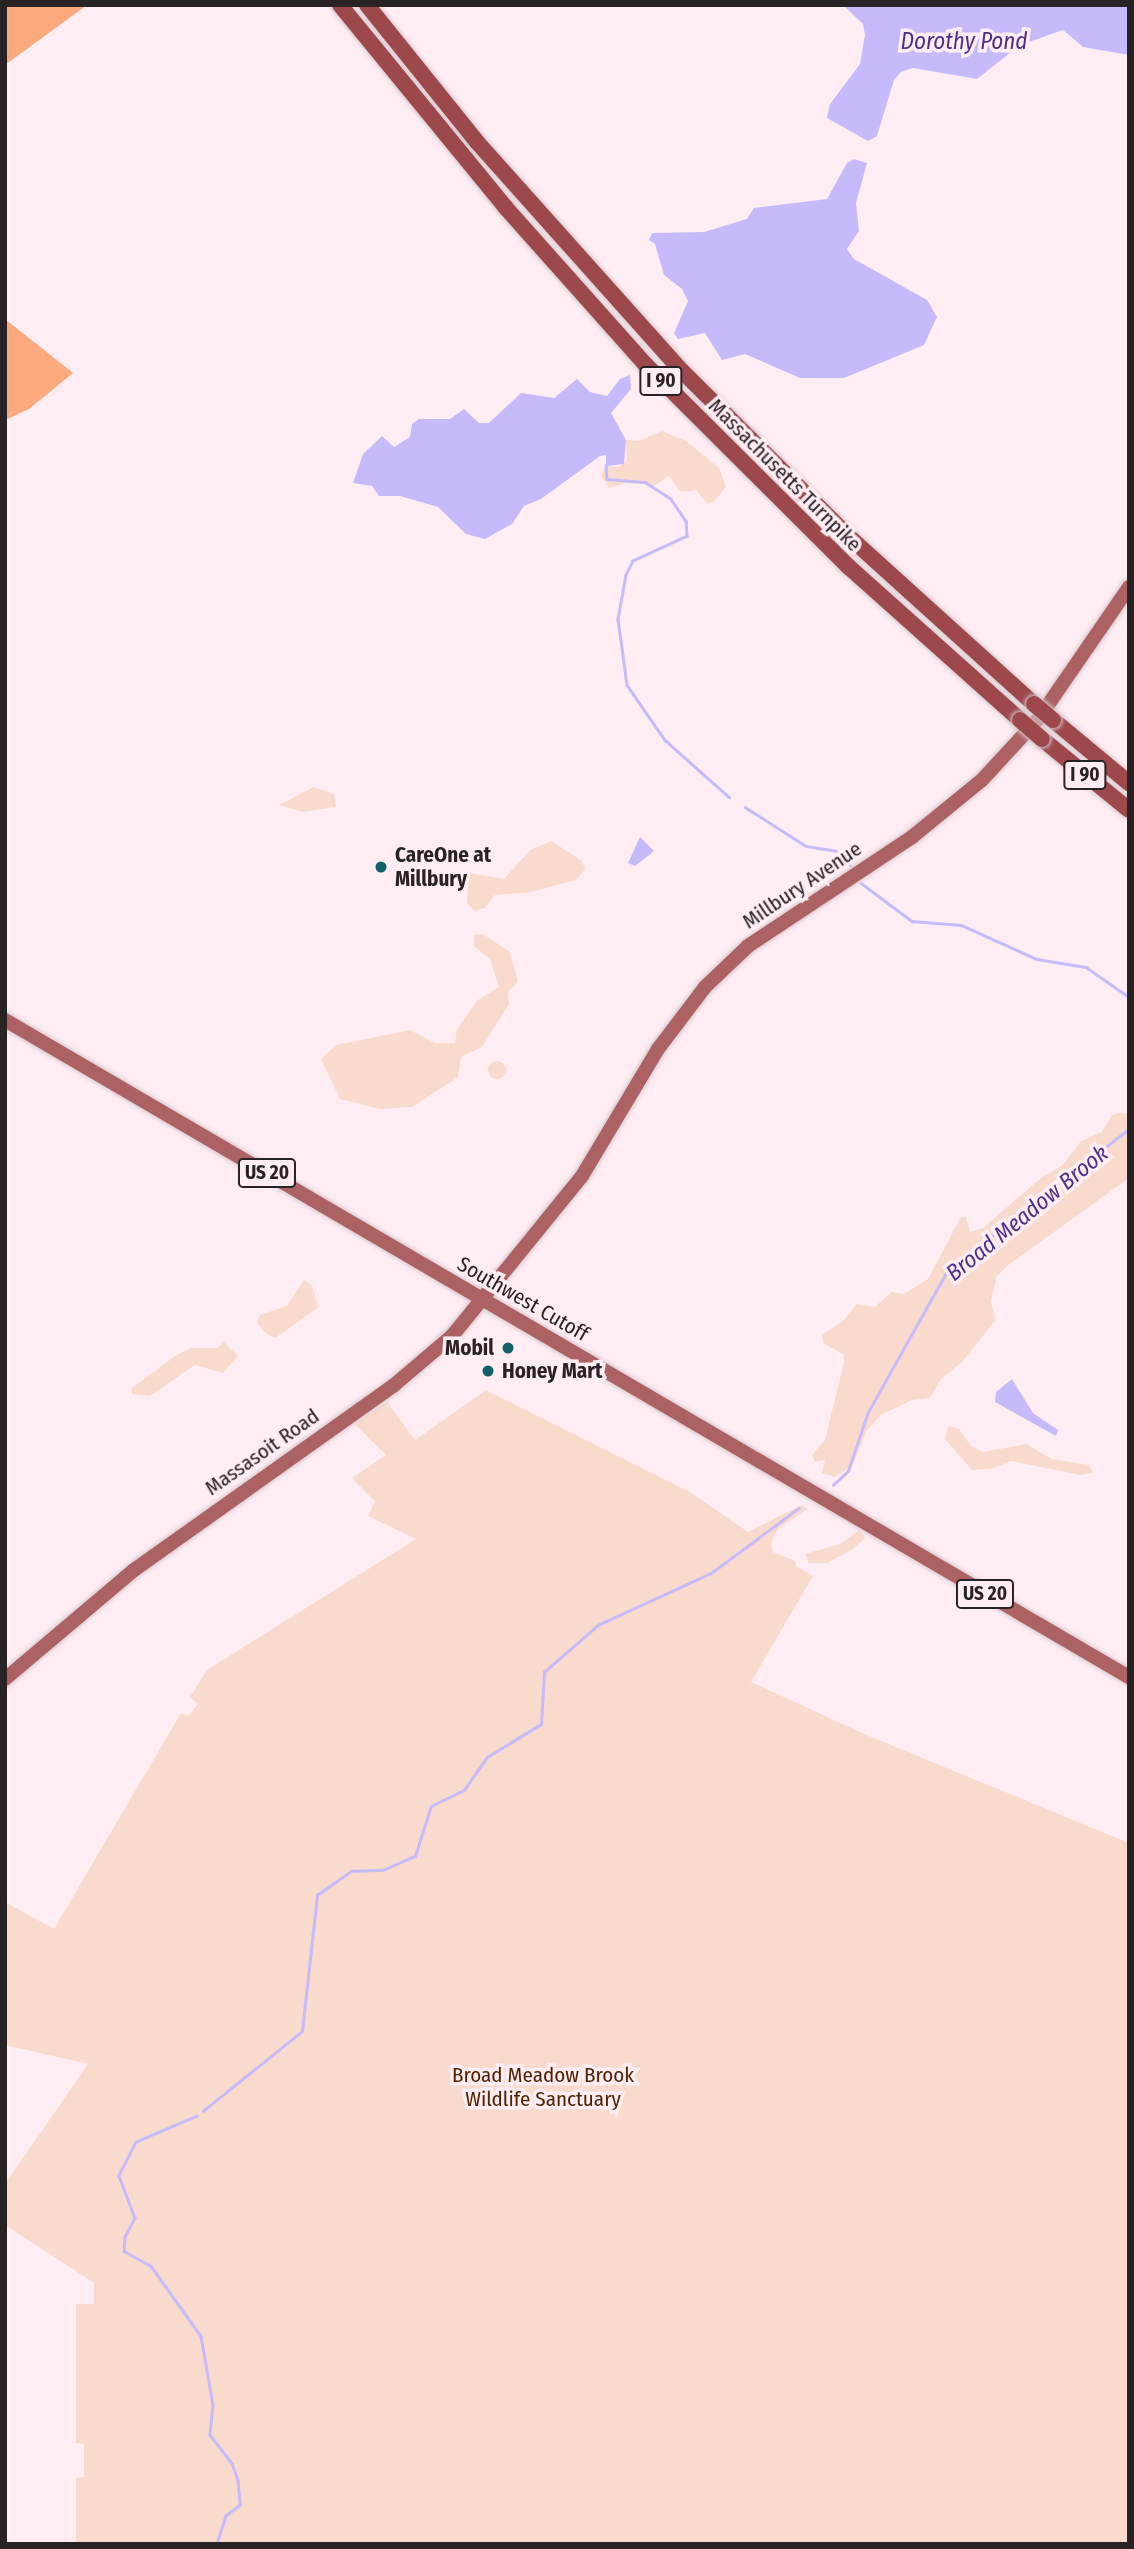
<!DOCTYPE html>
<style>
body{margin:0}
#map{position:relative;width:1134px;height:2549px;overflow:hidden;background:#feeef4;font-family:"Fira Sans Condensed",sans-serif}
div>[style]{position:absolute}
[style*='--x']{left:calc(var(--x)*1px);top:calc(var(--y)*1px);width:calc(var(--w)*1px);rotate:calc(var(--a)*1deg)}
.green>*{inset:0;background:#f9dbcd}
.round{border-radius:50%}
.forest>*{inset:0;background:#fca97d}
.water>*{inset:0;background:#c7bafb}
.stream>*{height:2.5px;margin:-1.25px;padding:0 1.25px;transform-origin:1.25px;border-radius:1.25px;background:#c7bafb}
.roads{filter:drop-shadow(0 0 2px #d8c9cf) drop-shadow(0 0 2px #d8c9cf)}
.major>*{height:14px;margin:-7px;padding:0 7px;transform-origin:7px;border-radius:7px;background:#ac6162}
.highway>*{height:16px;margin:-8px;padding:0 8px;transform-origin:8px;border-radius:8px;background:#9d484b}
.bridges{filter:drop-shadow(0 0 2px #d8c9cf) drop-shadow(0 0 2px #d8c9cf)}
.highway-bridge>*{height:16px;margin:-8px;padding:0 8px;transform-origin:8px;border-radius:8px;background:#9d484b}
.dots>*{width:19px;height:19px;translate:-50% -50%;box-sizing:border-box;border:4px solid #feeef4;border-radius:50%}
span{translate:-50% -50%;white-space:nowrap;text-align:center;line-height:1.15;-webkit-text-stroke:7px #feeef4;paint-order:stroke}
.shield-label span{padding:2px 5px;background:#feeef4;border:2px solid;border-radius:5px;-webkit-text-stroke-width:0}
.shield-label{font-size:19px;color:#292225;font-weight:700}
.street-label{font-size:21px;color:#292225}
.poi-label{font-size:21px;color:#292225;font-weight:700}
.left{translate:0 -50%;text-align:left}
.right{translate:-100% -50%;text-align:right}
.park-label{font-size:21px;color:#532100}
.water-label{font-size:23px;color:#4d2f8a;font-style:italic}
.frame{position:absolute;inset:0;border:7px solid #292225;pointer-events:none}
</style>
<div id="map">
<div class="green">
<div style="clip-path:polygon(662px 431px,686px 441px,719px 468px,726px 486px,716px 500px,707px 504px,696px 490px,681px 492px,669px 476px,654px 486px,633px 481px,609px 488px,601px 476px,606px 466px,619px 467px,627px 459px,626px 440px,639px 441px)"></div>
<div style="clip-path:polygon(314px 787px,334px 794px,336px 807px,303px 812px,279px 805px)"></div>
<div style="clip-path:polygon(551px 841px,581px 860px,586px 868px,576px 880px,531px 892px,495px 895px,485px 908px,474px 911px,467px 903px,469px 873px,504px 879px,530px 850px)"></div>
<div style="clip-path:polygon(483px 934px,510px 952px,518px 982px,508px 992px,509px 1004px,482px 1047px,461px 1057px,458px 1077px,412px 1107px,380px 1109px,340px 1099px,321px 1059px,336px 1045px,410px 1030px,435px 1043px,455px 1043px,457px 1029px,478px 1000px,499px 987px,490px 959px,474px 946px,474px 935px)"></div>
<div class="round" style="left:488px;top:1061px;width:18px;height:18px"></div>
<div style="clip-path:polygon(1120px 1113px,1129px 1114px,1129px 1178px,1007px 1266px,997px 1276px,991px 1301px,995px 1321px,962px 1362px,941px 1379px,930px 1398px,912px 1400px,881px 1415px,867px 1430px,853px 1464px,844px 1471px,835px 1477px,822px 1473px,825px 1460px,815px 1462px,812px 1455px,825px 1440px,844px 1362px,843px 1354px,823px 1343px,822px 1335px,843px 1321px,857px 1304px,875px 1307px,891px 1292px,904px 1294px,928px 1279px,961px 1217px,966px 1217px,970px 1232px,983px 1228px,1041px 1178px,1063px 1165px,1081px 1141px,1102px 1132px,1112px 1115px)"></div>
<div style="clip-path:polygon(304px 1280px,311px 1284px,319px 1307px,275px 1338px,264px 1332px,257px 1322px,260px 1315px,287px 1306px)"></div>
<div style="clip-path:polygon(223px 1341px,238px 1356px,223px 1373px,195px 1365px,150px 1396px,132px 1394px,132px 1388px,175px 1356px,191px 1348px,218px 1348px)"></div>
<div style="clip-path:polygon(486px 1390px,690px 1492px,748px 1532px,802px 1505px,807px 1509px,778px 1529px,771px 1543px,773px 1552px,795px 1561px,796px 1566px,813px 1576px,751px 1682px,869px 1736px,1129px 1843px,1129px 2544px,76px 2544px,76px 2478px,84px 2477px,84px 2444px,76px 2443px,76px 2304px,94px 2304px,94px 2283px,5px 2225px,5px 2184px,88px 2064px,5px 2045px,5px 1902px,54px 1929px,181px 1713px,188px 1716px,198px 1704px,190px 1697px,207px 1670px,416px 1539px,368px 1516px,375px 1501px,352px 1478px,386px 1455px,355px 1424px,387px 1402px,415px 1440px)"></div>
<div style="clip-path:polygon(948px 1426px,959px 1429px,971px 1446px,983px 1452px,1026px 1444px,1052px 1459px,1089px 1465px,1093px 1473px,1080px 1475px,1011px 1461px,991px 1469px,972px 1470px,945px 1439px)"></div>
<div style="clip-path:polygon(860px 1530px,865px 1538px,852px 1550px,827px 1563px,809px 1563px,805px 1554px,840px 1544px)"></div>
</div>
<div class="forest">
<div style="clip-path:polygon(5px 5px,87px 5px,5px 65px)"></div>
<div style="clip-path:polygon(5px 319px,73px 373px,29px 409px,5px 420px)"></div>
</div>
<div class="water">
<div style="clip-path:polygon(843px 5px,1129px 5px,1129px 55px,1083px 47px,1063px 30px,1020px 45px,977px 79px,913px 68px,901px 72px,894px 80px,877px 136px,868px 141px,827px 118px,830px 104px,860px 64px,865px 35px,863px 24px)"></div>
<div style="clip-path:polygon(854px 159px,867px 163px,856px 203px,859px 231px,847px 249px,854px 259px,927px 300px,937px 317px,924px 345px,844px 378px,800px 378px,745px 354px,722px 360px,705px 333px,678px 339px,674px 333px,688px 301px,682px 289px,664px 275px,655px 244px,649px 240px,652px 233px,704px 232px,747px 219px,754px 208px,827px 199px,847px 163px)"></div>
<div style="clip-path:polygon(630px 375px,631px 389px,611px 413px,626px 440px,624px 464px,606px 466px,606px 455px,600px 456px,541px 499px,524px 506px,512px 524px,485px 539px,466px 534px,438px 507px,400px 496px,379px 496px,372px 486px,353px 483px,363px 454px,382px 436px,394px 447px,410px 437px,412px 424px,419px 419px,450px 419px,464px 409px,479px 423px,489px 423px,521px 393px,554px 398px,577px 379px,590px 392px,607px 396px,620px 379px)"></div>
<div style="clip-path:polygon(640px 837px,654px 851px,635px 866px,628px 863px)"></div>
<div style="clip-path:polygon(1012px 1379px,1033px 1413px,1058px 1430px,1056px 1436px,995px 1402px,996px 1392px)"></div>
</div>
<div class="stream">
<div style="--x:606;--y:465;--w:14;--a:86"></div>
<div style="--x:607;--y:479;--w:38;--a:5"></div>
<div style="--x:645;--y:482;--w:31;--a:33"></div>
<div style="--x:671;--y:499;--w:27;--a:56"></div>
<div style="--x:686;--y:521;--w:15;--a:86"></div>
<div style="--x:687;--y:536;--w:60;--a:155.2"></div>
<div style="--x:633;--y:561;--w:16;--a:117"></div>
<div style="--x:626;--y:575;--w:45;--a:100.3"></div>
<div style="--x:618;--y:619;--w:67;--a:82.2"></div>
<div style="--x:627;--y:685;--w:67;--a:55.4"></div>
<div style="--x:665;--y:740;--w:86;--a:41.7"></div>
<div style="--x:745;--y:807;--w:72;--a:32.6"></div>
<div style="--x:806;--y:846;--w:30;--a:9"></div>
<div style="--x:836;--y:851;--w:20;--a:45"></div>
<div style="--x:861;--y:883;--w:64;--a:36.7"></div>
<div style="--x:912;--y:921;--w:49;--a:4.7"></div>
<div style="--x:961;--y:925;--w:83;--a:24.1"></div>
<div style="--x:1037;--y:959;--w:50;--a:9.3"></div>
<div style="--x:1086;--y:967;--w:52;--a:34.9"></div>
<div style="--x:833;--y:1485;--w:21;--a:-43"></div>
<div style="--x:848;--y:1471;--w:62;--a:-71.3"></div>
<div style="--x:868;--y:1412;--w:162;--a:-60.7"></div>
<div style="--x:947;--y:1271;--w:231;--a:-38"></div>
<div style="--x:203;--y:2111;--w:127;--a:-38.9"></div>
<div style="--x:302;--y:2031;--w:137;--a:-83.7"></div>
<div style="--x:317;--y:1895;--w:42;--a:-35.2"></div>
<div style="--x:351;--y:1871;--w:32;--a:-2"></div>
<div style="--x:383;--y:1870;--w:35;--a:-24"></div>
<div style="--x:415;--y:1856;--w:52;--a:-72.3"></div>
<div style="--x:431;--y:1806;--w:37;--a:-26"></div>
<div style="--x:464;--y:1790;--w:40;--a:-55.1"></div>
<div style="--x:487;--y:1757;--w:63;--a:-31.4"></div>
<div style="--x:541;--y:1724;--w:52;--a:-86.7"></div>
<div style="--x:544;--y:1672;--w:72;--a:-41"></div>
<div style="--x:598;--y:1625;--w:124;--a:-24.7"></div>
<div style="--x:711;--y:1573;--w:109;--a:-36.5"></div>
<div style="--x:197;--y:2116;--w:66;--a:156.9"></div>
<div style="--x:136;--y:2142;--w:38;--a:117"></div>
<div style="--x:119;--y:2176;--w:45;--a:69.1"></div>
<div style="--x:135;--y:2218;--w:21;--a:118"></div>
<div style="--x:125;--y:2237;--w:14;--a:94"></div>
<div style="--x:124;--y:2251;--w:31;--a:29"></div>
<div style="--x:151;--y:2266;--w:86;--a:54.5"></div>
<div style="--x:201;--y:2336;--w:70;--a:80.1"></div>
<div style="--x:213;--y:2405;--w:30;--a:96"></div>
<div style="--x:210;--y:2435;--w:36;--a:52"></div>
<div style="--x:232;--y:2463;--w:18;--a:71"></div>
<div style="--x:238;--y:2480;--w:25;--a:85"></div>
<div style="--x:240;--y:2505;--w:18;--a:142"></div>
<div style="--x:226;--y:2516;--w:29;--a:108"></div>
</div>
<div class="roads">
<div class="major">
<div style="--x:5;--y:1020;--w:1302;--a:30.31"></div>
<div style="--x:5;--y:1679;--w:169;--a:-40.2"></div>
<div style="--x:134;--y:1570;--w:318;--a:-35.4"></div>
<div style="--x:393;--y:1386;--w:77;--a:-40.3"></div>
<div style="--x:452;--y:1336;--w:206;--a:-50.9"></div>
<div style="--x:582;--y:1176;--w:148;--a:-59.1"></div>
<div style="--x:658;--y:1049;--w:78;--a:-52.8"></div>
<div style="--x:705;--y:987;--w:59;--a:-43.6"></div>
<div style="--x:748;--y:946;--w:197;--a:-33.6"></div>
<div style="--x:912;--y:837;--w:90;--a:-39.2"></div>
<div style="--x:982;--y:780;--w:84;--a:-47.4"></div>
<div style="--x:1039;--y:718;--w:159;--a:-55.5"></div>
</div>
<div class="highway">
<div style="--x:340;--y:5;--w:262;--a:50.7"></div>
<div style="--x:506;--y:208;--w:210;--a:48.3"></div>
<div style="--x:646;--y:365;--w:286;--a:44.9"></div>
<div style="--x:849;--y:567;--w:229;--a:41.8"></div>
<div style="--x:367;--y:5;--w:176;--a:51.2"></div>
<div style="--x:477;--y:142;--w:309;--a:48.2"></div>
<div style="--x:683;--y:372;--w:231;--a:44.8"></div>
<div style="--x:847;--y:535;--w:252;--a:42.1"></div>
<div style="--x:1053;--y:720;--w:99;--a:39.7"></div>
<div style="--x:1042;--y:739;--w:112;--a:39.2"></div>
</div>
</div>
<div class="bridges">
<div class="highway-bridge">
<div style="--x:1034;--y:704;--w:25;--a:40"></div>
<div style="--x:1020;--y:720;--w:29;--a:41"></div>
</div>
</div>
<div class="dots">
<div style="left:381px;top:867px;background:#12616a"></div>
<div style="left:508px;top:1348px;background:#12616a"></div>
<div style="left:488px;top:1371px;background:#12616a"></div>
</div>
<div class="shield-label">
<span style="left:661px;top:381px">I 90</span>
<span style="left:1085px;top:775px">I 90</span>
<span style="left:267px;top:1173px">US 20</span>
<span style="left:985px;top:1594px">US 20</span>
</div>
<div class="street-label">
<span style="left:785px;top:475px;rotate:45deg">Massachusetts Turnpike</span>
<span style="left:802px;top:885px;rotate:-34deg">Millbury Avenue</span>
<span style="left:523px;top:1299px;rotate:30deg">Southwest Cutoff</span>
<span style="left:262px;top:1452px;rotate:-35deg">Massasoit Road</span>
</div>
<div class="poi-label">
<span class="left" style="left:395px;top:867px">CareOne at<br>Millbury</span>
<span class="right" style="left:494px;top:1348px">Mobil</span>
<span class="left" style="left:502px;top:1371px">Honey Mart</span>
</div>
<div class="park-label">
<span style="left:543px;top:2087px">Broad Meadow Brook<br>Wildlife Sanctuary</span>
</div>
<div class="water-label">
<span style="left:964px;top:41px">Dorothy Pond</span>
<span style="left:1027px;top:1213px;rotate:-39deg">Broad Meadow Brook</span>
</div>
<div class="frame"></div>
</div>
